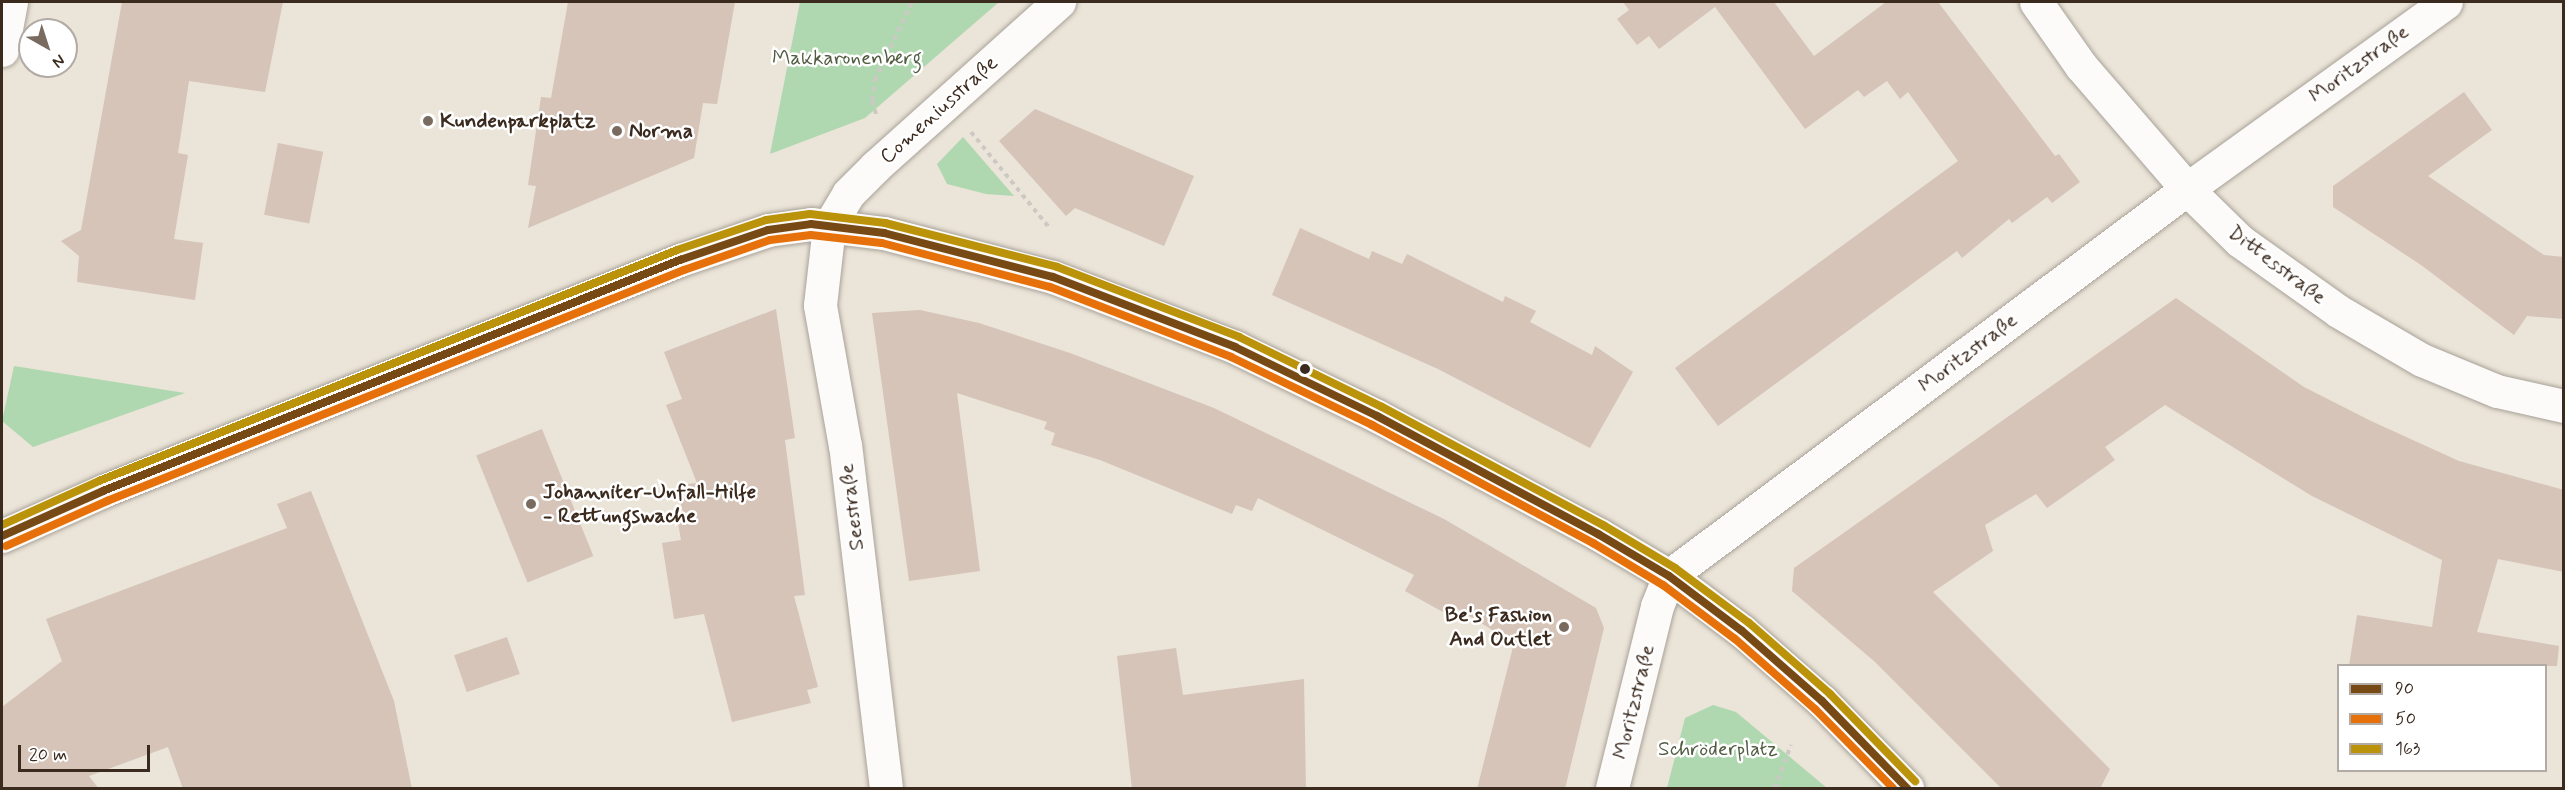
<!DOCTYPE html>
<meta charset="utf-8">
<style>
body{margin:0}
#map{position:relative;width:2565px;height:790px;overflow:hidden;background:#ebe4d8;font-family:Mynerve,sans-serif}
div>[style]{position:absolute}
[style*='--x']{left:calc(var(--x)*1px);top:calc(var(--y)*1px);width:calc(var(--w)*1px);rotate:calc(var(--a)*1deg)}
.green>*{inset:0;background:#b0d8b0}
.building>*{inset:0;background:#d5c4b7;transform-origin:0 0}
.path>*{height:4px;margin-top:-2px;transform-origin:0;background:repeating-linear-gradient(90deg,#ccc9c5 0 4.5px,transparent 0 9px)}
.roads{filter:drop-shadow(0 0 2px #a8a299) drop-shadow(0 0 2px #a8a299)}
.minor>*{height:33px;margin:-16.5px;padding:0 16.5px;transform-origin:16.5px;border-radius:16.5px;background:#fcfbf9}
.secondary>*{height:33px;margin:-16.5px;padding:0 16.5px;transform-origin:16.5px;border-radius:16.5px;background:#fcfbf9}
.primary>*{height:33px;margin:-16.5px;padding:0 16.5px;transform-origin:16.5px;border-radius:16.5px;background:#fcfbf9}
.bus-1>*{height:8px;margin:-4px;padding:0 4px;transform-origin:4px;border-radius:4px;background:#774a15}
.bus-2>*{height:8px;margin:-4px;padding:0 4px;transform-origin:4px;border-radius:4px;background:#e6710a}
.bus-3>*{height:8px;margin:-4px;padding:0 4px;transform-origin:4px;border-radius:4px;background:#ba930a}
.dots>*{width:16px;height:16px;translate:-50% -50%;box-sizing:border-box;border:3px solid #fff;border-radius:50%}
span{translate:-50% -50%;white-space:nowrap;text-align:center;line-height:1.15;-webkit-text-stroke:5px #fff;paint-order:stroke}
.park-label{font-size:21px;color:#4f5c40}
.street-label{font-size:21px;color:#3b2a1e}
.poi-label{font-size:21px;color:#3b2a1e;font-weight:700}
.left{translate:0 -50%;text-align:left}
.right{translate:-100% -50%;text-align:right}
.frame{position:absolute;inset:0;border:3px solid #3b2a1e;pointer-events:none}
.legend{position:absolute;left:2337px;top:664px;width:210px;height:108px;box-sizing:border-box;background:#fff;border:2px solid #b1aaa5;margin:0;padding:8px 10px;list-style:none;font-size:18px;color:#3b2a1e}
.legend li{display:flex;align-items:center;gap:12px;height:30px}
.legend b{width:30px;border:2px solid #b1aaa5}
.north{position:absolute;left:18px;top:18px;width:60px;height:60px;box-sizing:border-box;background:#fff;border:2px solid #b1aaa5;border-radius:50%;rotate:141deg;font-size:16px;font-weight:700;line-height:24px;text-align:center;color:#3b2a1e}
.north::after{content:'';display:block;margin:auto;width:21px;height:27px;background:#796b5f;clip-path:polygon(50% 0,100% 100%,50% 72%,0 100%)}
.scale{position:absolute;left:18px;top:745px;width:132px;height:27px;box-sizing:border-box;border:3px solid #3b2a1e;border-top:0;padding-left:8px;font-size:18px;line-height:21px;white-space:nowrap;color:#3b2a1e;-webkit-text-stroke:4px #fff;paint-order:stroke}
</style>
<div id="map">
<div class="green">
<div style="clip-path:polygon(800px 2px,999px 2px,865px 118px,770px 154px)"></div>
<div style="clip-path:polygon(963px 137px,1014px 196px,986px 194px,947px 184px,937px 164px)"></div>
<div style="clip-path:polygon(14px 366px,185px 393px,33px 447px,2px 421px)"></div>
<div style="clip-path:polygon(1713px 705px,1736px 712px,1827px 788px,1667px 788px,1685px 718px)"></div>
</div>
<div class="building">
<div style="clip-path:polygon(122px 2px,283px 2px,265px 92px,189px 81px,178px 153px,188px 155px,174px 239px,203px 243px,195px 300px,77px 282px,79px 256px,61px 241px,81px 230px)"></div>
<div style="clip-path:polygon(568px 2px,735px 2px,717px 104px,703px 103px,694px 158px,528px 228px,536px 186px,528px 185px,541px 97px,551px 98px)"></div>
<div style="clip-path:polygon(1623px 2px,1774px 2px,1814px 56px,1886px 2px,1938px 2px,2055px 156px,2059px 154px,2080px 182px,2052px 203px,2047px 197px,2012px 223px,2009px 219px,1962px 258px,1957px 251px,1718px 426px,1675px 368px,1958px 161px,1908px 92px,1900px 99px,1887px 81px,1864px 97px,1858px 90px,1805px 129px,1715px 7px,1659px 49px,1649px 36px,1637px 45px,1617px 19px,1629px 10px)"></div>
<div style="clip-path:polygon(2464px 92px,2492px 130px,2428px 176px,2544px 255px,2564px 257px,2564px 319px,2527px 316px,2514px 335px,2421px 265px,2333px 207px,2333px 186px)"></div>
<div style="clip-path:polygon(1035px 109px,1194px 176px,1164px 246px,1075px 208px,1066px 216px,999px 141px)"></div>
<div style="left:278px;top:143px;width:46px;height:73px;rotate:11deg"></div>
<div style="clip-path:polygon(1300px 228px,1369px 259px,1372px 251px,1402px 264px,1407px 254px,1503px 302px,1505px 296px,1536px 311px,1530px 322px,1592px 355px,1595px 346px,1633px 372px,1590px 448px,1438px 369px,1272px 295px)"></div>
<div style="clip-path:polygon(2176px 298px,2304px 387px,2371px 421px,2459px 461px,2564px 490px,2564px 572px,2498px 559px,2477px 632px,2559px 646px,2557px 666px,2349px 666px,2357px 615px,2432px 627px,2442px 560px,2312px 496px,2165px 405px,2105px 447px,2115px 460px,2047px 508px,2036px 494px,1985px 525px,1993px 551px,1933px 592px,2110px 769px,2100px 789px,2002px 789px,1875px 662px,1792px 591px,1794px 568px)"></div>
<div style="clip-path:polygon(776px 309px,795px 438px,785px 440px,805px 595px,794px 596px,818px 687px,807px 690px,811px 703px,732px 722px,704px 614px,674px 619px,662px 543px,681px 540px,677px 517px,684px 516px,676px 485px,697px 483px,666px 405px,682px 399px,664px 352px)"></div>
<div style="clip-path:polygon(920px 310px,979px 323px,1070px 353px,1214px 408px,1444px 519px,1596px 608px,1604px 628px,1565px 789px,1477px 789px,1514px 643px,1456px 608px,1452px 617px,1405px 591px,1414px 575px,1258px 498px,1252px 511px,1236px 505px,1232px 514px,1100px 460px,1051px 445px,1055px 433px,1044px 429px,1047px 422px,957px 393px,980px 571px,909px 581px,872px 313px)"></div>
<div style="left:542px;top:429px;width:137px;height:71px;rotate:68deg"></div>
<div style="clip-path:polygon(311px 491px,394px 701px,412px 789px,183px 789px,168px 747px,89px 776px,99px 789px,2px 789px,2px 707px,62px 661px,46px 619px,287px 528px,277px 504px)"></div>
<div style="left:507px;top:637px;width:39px;height:56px;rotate:71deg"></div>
<div style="clip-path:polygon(1176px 648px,1183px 695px,1304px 679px,1306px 789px,1132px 789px,1117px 656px)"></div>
</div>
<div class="path">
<div style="--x:876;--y:114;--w:15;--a:-106"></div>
<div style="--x:872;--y:100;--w:20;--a:-81"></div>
<div style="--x:875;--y:80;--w:86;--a:-64.6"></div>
<div style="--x:971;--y:132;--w:122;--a:50.7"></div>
<div style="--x:1775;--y:788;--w:46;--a:-69.6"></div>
</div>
<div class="roads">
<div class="minor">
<div style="--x:2036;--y:2;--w:78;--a:54.9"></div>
<div style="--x:2081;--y:66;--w:162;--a:49.2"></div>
<div style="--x:2187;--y:189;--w:74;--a:44.5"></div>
<div style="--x:2240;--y:241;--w:120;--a:35.5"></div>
<div style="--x:2338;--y:311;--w:97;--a:30.3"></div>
<div style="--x:2422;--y:360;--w:81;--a:22.5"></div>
<div style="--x:2497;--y:391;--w:69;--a:12.6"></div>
<div style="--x:886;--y:788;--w:344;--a:-96.8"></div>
<div style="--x:845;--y:446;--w:143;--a:-100.1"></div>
<div style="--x:820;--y:305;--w:80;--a:-83.5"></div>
<div style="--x:829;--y:226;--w:37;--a:-59"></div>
<div style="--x:848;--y:194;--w:40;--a:-45"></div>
<div style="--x:876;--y:166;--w:246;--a:-41.9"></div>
<div style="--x:1612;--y:788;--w:187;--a:-76.1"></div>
<div style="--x:1657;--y:606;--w:32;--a:-68"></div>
<div style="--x:1669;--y:576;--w:647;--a:-36.76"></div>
<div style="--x:2187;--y:189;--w:319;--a:-35.8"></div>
</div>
<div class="secondary">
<div style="--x:2;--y:50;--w:49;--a:-79.4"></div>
</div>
<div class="primary">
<div style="--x:2;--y:536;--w:111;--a:-24"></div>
<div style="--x:103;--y:491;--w:622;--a:-21.82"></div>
<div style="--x:680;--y:260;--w:93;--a:-18.8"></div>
<div style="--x:768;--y:230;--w:43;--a:-7.9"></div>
<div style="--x:811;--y:224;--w:74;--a:7"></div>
<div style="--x:884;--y:233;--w:175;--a:14.6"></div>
<div style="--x:1053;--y:277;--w:195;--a:21"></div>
<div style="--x:1235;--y:347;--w:158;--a:25.9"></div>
<div style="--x:1377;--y:416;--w:251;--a:28.1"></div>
<div style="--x:1598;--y:534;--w:82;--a:30.6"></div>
<div style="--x:1669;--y:576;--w:91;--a:37"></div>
<div style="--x:1742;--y:631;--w:106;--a:41.2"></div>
<div style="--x:1822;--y:701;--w:122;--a:45.7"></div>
</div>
</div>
<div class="bus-1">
<div style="--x:2;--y:536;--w:111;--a:-24"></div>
<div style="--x:103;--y:491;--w:622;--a:-21.82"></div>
<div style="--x:680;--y:260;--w:93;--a:-18.8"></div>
<div style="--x:768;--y:230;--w:43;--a:-7.9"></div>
<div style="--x:811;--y:224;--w:74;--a:7"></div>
<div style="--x:884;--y:233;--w:175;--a:14.6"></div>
<div style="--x:1053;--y:277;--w:195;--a:21"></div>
<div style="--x:1235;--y:347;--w:158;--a:25.9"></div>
<div style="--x:1377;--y:416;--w:251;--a:28.1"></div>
<div style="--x:1598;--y:534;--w:82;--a:30.6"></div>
<div style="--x:1669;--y:576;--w:91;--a:37"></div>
<div style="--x:1742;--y:631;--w:106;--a:41.2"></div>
<div style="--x:1822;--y:701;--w:122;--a:45.7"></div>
</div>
<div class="bus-2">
<div style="--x:6;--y:546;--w:111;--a:-24"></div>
<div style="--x:107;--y:501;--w:622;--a:-21.82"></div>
<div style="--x:684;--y:270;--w:91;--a:-19.2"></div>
<div style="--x:770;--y:240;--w:41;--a:-7"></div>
<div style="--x:811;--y:235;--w:71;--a:6.4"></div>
<div style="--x:882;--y:243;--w:174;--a:14.7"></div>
<div style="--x:1050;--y:287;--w:194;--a:21.1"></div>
<div style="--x:1231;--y:357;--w:157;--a:25.7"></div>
<div style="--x:1372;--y:425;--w:251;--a:28.1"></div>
<div style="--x:1593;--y:543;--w:82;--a:31"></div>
<div style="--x:1663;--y:585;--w:90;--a:36.9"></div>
<div style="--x:1735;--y:639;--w:106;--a:41.2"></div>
<div style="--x:1815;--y:709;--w:111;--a:45.4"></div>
</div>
<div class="bus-3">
<div style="--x:2;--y:525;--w:107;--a:-24.4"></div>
<div style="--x:99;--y:481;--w:622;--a:-21.78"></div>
<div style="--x:677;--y:250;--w:94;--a:-18.6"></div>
<div style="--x:766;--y:220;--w:44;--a:-7.8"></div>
<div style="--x:810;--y:214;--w:76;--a:6.8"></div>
<div style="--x:885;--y:223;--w:178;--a:14.3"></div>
<div style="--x:1057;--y:267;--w:195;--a:21"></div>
<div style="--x:1239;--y:337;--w:159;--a:26.1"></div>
<div style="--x:1382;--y:407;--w:251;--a:28.1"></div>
<div style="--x:1603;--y:525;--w:84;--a:30.8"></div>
<div style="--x:1675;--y:568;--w:92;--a:36.6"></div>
<div style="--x:1749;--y:623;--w:108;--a:41.2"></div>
<div style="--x:1830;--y:694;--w:122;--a:45.7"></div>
</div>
<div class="dots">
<div style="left:428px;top:121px;background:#796b5f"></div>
<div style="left:617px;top:131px;background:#796b5f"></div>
<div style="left:1305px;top:369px;background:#3b2a1e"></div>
<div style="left:531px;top:504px;background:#796b5f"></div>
<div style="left:1564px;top:627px;background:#796b5f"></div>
</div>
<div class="park-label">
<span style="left:847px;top:58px">Makkaronenberg</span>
<span style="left:1718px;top:749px">Schröderplatz</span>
</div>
<div class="street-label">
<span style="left:2359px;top:64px;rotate:-36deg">Moritzstraße</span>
<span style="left:939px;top:110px;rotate:-42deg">Comeniusstraße</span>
<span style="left:2277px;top:265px;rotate:37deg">Dittesstraße</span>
<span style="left:1968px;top:353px;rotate:-37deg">Moritzstraße</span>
<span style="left:852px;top:507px;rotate:-97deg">Seestraße</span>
<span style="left:1634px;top:702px;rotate:-76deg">Moritzstraße</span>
</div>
<div class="poi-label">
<span class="left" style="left:440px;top:121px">Kundenparkplatz</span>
<span class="left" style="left:629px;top:131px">Norma</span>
<span class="left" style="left:543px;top:504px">Johanniter-Unfall-Hilfe<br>- Rettungswache</span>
<span class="right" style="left:1552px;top:627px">Be's Fashion<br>And Outlet</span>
</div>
<div class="frame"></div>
<ul class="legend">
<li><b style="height:8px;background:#774a15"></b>90</li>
<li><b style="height:8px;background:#e6710a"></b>50</li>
<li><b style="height:8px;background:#ba930a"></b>163</li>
</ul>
<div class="north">N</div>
<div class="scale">20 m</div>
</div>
